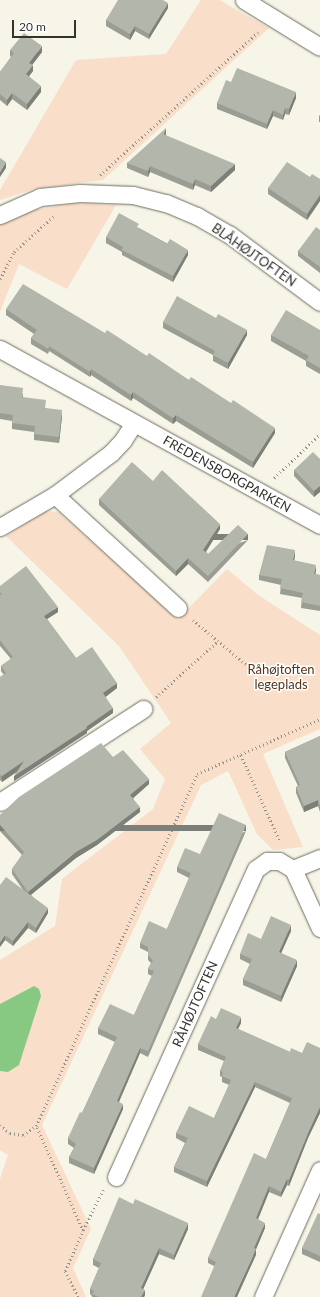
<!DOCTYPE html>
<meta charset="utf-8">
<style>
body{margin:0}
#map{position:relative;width:320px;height:1297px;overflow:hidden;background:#f6f5e7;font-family:Lato,sans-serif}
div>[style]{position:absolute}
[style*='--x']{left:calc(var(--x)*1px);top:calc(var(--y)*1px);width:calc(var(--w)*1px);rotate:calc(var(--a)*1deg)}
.green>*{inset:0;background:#f9dec9}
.water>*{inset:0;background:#87c983}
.path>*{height:2.5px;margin-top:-1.25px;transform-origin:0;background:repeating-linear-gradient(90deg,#95948a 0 1px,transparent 0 4px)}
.roads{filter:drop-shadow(0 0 1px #6e6c61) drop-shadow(0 0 1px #6e6c61)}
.street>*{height:17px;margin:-8.5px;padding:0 8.5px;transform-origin:8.5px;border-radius:8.5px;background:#fff}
.wall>*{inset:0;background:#9a9d93}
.shaded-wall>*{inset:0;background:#7d8078;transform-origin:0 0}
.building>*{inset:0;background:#b3b7ab}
span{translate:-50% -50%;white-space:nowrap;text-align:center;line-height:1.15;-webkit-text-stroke:3px #fff;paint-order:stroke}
.street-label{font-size:13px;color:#33322d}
.park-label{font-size:13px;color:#54351b}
.scale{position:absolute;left:12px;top:20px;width:64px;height:18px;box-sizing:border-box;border:2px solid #33322d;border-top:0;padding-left:5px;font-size:12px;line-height:14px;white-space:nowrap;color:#33322d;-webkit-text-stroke:3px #fff;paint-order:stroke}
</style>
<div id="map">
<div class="green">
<div style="clip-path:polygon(201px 0,219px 0,269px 28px,103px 180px,34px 189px,0 200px,0 190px,76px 60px,166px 54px)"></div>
<div style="clip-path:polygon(75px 203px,116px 205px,67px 289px,19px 264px,0 312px,0 225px,28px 211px)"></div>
<div style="clip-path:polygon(46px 511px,58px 512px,178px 619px,227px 569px,258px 595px,320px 635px,320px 729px,263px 754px,303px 847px,273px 850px,257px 834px,228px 771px,201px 785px,42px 1125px,91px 1229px,73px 1268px,86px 1297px,0 1297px,0 1179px,8px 1155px,0 1150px,0 960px,55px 926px,62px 879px,153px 809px,165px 779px,140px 749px,171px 723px,119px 646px,6px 536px)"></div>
</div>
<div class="water">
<div style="clip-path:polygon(34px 986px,39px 989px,41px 996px,19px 1065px,8px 1072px,0 1071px,0 1004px)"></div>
</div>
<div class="path">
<div style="--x:100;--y:175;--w:213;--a:-42.1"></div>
<div style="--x:0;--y:279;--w:30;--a:-63"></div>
<div style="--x:14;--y:252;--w:55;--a:-42.1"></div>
<div style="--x:274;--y:478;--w:64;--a:-43.7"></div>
<div style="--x:193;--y:620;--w:80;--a:39.9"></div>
<div style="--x:156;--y:697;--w:84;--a:-42.1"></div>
<div style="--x:241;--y:755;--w:94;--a:65.6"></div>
<div style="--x:0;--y:1125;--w:13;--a:39"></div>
<div style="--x:10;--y:1133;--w:13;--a:9"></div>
<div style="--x:23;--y:1135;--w:16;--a:-35"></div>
<div style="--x:83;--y:1230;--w:45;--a:-63.4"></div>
<div style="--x:78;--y:1297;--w:29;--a:-117"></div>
<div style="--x:65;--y:1271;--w:44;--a:-65.8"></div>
<div style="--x:83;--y:1231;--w:115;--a:-114.1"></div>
<div style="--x:36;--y:1126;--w:387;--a:-65.4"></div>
<div style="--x:197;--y:774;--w:135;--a:-24.1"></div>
</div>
<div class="roads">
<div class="street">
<div style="--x:244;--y:0;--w:89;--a:31.7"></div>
<div style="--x:0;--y:215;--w:44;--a:-24.2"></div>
<div style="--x:40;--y:197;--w:40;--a:-5.7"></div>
<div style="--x:80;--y:193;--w:53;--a:2.2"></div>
<div style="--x:133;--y:195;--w:34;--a:14"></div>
<div style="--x:166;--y:203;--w:34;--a:23"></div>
<div style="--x:197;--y:216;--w:38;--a:30"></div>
<div style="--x:230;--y:235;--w:112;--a:36.7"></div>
<div style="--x:0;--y:349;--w:365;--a:28.8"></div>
<div style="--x:55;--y:495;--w:167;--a:42.6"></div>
<div style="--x:0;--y:527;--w:64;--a:-30.2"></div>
<div style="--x:55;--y:495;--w:70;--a:-36.9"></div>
<div style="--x:111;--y:453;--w:18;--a:-47"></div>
<div style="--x:123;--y:440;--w:20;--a:-57"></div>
<div style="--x:0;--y:802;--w:171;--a:-33"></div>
<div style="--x:293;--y:869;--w:29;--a:-22"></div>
<div style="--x:116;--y:1177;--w:338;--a:-65.6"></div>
<div style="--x:256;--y:869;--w:14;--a:-36"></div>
<div style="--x:267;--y:861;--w:12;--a:0"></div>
<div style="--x:279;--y:861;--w:16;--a:30"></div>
<div style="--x:293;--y:869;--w:65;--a:65.4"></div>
<div style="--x:263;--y:1297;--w:139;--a:-65.8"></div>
</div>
</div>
<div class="wall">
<div style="clip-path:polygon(168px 8px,149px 39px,135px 31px,130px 40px,106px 26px,106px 20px)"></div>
<div style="clip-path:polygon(10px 50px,42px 52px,32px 65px,33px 71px,29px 76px,41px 92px,27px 110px,12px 99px,7px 106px,0 100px,0 72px,11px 57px,10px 56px)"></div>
<div style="clip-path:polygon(231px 82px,296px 98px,289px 115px,285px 114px,283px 120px,273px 116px,267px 129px,217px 109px,217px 103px)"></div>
<div style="clip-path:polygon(320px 115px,320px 122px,319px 122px,319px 116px)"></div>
<div style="clip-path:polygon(166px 134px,165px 135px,235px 170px,211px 192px,195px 185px,193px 190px,150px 172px,148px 177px,127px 168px,127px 163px)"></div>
<div style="clip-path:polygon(310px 177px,320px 179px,320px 201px,307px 220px,268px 194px,268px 188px)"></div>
<div style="clip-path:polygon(139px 228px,188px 255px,173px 282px,122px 255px,122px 252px,106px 243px,106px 237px)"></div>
<div style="clip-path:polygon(320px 230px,320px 273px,298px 256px,298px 251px)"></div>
<div style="clip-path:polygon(6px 309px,105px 333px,189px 380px,275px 433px,253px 468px,176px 421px,173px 424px,133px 398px,131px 401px,91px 375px,90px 377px,49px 351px,48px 354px,31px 344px,31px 338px,34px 334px,6px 315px)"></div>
<div style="clip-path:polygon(163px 322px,247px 335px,228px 369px,213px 361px,213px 355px,163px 328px)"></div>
<div style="clip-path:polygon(320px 330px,320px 374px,306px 366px,306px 361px,271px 341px,271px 335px)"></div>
<div style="clip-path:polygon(0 385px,23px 394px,23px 397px,62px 416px,59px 443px,34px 440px,34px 432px,12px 429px,12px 421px,0 419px)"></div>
<div style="clip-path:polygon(320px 459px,320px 492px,314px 497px,294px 476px,294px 470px)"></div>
<div style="clip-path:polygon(153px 481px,220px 529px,206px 552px,208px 554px,248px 540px,208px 582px,188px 564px,176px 576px,99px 505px,99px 499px)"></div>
<div style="clip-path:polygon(295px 556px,294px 561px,316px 571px,315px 574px,320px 575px,320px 611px,301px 608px,302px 598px,280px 594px,281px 585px,259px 580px,259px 575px)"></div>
<div style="clip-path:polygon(0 586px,58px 612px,47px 619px,76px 658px,117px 688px,105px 697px,113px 713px,87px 731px,87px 733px,14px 781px,16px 772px,2px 782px,0 780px,0 677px,4px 675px,1px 671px,1px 666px,11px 659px,0 646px)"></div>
<div style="clip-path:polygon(320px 736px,320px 812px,318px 806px,304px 812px,296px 793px,296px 787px,298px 786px,285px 758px,285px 752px)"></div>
<div style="clip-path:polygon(113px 757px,149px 784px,133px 798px,140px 812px,97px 845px,76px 858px,31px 895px,48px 913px,36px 933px,28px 928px,13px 946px,5px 940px,0 947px,23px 890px,12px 874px,12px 869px,22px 855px,0 831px,0 815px)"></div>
<div style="clip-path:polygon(246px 831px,148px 1057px,140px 1053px,119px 1102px,123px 1109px,94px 1174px,69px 1163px,69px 1157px,74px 1148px,68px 1144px,68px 1138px,82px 1113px,115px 1042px,98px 1034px,98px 1028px,134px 1015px,152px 976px,148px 974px,148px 969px,151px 963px,148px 960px,148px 952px,140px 948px,140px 943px,167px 929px,189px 878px,177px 872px,177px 867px)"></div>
<div style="clip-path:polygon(291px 931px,281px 953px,297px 966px,281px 1002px,243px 985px,243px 979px,250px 964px,240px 959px,240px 954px,261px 939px)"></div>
<div style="clip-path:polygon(216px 1019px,241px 1023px,238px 1029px,290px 1052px,302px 1053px,320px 1048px,320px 1113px,308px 1138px,289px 1186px,287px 1185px,281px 1197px,269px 1192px,258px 1219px,265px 1228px,256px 1249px,256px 1255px,214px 1266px,208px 1263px,208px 1258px,266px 1159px,290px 1103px,255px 1087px,207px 1187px,174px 1172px,174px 1167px,185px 1143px,176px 1138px,176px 1133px,214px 1118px,229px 1085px,222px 1082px,222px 1077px,220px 1076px,220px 1071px,224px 1061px,198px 1050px,198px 1044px)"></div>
<div style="clip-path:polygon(133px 1204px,188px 1229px,174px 1260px,159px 1254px,143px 1289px,145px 1295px,144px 1297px,92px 1297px,92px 1296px,90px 1294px,90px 1289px,99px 1268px,93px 1265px,93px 1259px)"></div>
<div style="clip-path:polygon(320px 1214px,320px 1262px,302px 1254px,302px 1248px)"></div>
</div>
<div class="shaded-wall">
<div style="clip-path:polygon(168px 3px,168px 8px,149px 39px,149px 34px)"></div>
<div style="clip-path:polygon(135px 26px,135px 31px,130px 40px,130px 34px)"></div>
<div style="clip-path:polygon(42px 46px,42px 52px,29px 69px,29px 63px)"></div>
<div style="clip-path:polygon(33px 65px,33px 71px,26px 80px,26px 74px)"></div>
<div style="clip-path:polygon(41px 86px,41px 92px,27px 110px,27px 104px)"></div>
<div style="clip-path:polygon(296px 92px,296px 98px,289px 115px,289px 109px)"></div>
<div style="clip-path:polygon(12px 93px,12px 99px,7px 106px,7px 100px)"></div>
<div style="clip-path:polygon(285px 108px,285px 114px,283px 120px,283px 115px)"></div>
<div style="clip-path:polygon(273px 110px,273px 116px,267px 129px,267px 124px)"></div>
<div style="clip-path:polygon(166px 128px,166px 134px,159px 151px,159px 145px)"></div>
<div style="clip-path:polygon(6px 162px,6px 168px,0 177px,0 172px)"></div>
<div style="clip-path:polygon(235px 164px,235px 170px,211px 192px,211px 186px)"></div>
<div style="clip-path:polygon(150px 166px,150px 172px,148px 177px,148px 171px)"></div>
<div style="clip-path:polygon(195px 179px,195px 185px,193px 190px,193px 184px)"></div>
<div style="clip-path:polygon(320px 195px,320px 201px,307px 220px,307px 214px)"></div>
<div style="clip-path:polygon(188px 250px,188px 255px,173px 282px,173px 276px)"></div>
<div style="clip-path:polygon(247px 330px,247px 335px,228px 369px,228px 363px)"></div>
<div style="clip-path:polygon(91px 369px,91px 375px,90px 377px,90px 372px)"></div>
<div style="clip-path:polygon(133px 392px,133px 398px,131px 401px,131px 395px)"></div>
<div style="clip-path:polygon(62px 410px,62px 416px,59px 443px,59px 437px)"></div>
<div style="clip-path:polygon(176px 415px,176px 421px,173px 424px,173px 418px)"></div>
<div style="clip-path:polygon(275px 428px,275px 433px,253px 468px,253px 462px)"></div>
<div style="clip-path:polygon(320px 486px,320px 492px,314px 497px,314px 491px)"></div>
<div style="clip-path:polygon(220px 524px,220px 529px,203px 556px,203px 550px)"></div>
<div style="left:248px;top:534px;width:6px;height:58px;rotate:90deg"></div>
<div style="clip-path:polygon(295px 550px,295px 556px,293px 566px,293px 560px)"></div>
<div style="clip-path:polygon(188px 558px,188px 564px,176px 576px,176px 571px)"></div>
<div style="clip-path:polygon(316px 565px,316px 571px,314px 580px,314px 574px)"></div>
<div style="clip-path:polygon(58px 607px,58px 612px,44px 621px,44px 616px)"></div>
<div style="clip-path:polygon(117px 683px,117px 688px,103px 699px,103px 693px)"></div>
<div style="clip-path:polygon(113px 708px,113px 713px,87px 731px,87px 733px,14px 781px,14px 776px)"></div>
<div style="clip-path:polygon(24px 761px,24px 767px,2px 782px,2px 776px)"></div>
<div style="clip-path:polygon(149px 779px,149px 784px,130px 801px,130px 795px)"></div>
<div style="clip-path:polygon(318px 800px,318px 806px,304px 812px,304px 806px)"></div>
<div style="clip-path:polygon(140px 807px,140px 812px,97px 845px,76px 858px,28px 897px,28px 892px,76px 852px)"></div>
<div style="left:246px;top:825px;width:6px;height:246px;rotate:90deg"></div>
<div style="clip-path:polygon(48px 908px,48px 913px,36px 933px,36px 928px)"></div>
<div style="clip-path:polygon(28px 922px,28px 928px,13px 946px,13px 941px)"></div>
<div style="clip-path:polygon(291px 925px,291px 931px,279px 958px,279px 952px)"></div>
<div style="clip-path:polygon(5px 935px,5px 940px,0 947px,0 942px)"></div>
<div style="clip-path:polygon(297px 960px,297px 966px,281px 1002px,281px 996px)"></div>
<div style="clip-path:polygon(241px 1017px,241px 1023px,236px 1033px,236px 1028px)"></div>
<div style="clip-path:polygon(140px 1048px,140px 1053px,117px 1106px,117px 1101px)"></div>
<div style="clip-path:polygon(255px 1082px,255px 1087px,207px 1187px,207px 1181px)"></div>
<div style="clip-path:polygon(123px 1104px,123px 1109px,94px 1174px,94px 1168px)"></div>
<div style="clip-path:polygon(320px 1107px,320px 1113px,308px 1138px,289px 1186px,289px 1180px,308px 1133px)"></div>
<div style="clip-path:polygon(287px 1179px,287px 1185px,281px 1197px,281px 1192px)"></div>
<div style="clip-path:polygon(269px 1186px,269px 1192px,256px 1224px,256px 1218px)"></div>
<div style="clip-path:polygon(188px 1223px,188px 1229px,174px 1260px,174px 1255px)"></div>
<div style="clip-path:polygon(265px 1223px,265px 1228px,254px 1254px,254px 1248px)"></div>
<div style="clip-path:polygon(159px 1248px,159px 1254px,141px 1294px,141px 1288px)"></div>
<div style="clip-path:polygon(256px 1249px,256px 1255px,237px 1297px,234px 1297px)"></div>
<div style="clip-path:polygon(145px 1290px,145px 1295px,144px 1297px,141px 1297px)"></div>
</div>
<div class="building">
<div style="clip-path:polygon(118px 0,163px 0,168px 3px,149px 34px,135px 26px,130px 34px,106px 20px)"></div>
<div style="clip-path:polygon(24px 33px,42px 46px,29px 63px,33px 65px,26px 74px,41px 86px,27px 104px,12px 93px,7px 100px,0 94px,0 72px,14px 53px,10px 50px)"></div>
<div style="clip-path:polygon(237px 68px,296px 92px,289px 109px,285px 108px,283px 115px,273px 110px,267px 124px,217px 103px,226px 80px,231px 82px)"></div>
<div style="clip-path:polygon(166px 128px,159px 145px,163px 134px,235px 164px,211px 186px,195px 179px,193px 184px,150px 166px,148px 171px,127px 163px)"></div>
<div style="clip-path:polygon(0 158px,6px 162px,0 172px)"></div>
<div style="clip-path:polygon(287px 162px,310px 177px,312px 174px,320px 179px,320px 195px,307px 214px,268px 188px)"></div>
<div style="clip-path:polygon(119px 213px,139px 224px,137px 227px,167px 244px,170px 239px,188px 250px,173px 276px,122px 250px,123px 247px,106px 237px)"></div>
<div style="clip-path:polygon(316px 227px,320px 230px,320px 267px,298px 251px)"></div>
<div style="clip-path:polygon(23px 284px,105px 333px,107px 330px,147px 356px,149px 353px,189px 380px,191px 377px,231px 403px,233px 400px,275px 428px,253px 462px,176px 415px,173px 418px,133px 392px,131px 395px,91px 369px,90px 372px,49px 346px,48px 349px,31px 338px,37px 330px,6px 309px)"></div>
<div style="clip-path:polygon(177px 296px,216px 318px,218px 314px,247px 330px,228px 363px,213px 355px,215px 351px,163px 322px)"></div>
<div style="clip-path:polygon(286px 310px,320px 330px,320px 368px,306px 360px,309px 356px,271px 335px)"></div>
<div style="clip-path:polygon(0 385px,23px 388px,22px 397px,46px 400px,45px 408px,62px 410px,59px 437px,34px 434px,35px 426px,12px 423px,13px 415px,0 413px)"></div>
<div style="clip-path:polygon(313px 452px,320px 459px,320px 486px,314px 491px,294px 470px)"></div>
<div style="clip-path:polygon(132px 462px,153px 481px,162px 470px,220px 524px,203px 550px,208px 554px,238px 525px,248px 534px,208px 576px,188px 558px,176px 571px,99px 499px)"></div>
<div style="clip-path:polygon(267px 545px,295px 550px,293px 560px,316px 565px,314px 574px,320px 575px,320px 606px,301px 602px,303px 593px,280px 588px,282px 579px,259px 575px)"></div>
<div style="clip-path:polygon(26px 566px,58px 607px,44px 616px,76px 658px,92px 647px,117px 683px,103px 693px,113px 708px,86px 727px,87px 728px,14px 776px,24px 761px,2px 776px,0 775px,0 677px,6px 673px,1px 666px,13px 657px,0 640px,0 595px,2px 594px,0 592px,0 586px)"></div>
<div style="clip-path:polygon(320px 736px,320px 806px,318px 800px,304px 806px,296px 787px,300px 785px,285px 752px)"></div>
<div style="clip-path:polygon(101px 743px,113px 757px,123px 750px,149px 779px,130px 795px,140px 807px,97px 840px,76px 852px,28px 892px,12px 869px,24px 852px,0 825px,0 815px,19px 797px)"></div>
<div style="clip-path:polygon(219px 813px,246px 825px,148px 1051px,140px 1048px,117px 1101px,123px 1104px,94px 1168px,69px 1157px,76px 1144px,68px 1138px,80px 1112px,82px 1113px,117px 1037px,98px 1028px,110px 1004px,134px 1015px,154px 971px,148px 969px,153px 960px,148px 955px,148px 947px,140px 943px,149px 921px,167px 929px,191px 873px,177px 867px,185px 848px,200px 854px)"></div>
<div style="clip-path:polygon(6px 877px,48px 908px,36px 928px,28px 922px,13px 941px,5px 935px,0 942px,0 885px)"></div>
<div style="clip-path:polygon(271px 916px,291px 925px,279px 952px,297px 960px,281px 996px,243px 979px,252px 959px,240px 954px,248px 933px,261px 939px)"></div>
<div style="clip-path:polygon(221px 1008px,241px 1017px,236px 1028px,290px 1052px,291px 1048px,302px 1053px,307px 1042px,320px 1048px,320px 1107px,308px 1133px,289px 1180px,287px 1179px,281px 1192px,269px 1186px,256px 1218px,265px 1223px,254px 1248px,256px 1249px,234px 1297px,201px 1297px,216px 1262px,208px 1258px,254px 1153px,266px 1159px,292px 1098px,255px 1082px,207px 1181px,174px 1167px,188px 1138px,176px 1133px,189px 1106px,214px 1118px,231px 1080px,222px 1076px,223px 1072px,220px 1071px,226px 1057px,198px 1044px,211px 1016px,216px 1019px)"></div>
<div style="clip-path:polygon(119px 1197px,133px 1204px,135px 1199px,188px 1223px,174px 1255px,159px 1248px,141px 1288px,145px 1290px,141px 1297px,99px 1297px,92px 1294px,94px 1291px,90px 1289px,101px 1263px,93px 1259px)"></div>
<div style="clip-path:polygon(318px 1213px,320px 1214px,320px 1256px,302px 1248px)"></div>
</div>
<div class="street-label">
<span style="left:254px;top:255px;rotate:35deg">BLÅHØJTOFTEN</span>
<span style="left:227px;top:474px;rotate:29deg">FREDENSBORGPARKEN</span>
<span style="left:195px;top:1004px;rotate:-66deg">RÅHØJTOFTEN</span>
</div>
<div class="park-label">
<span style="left:281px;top:677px">Råhøjtoften<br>legeplads</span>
</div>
<div class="scale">20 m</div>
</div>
